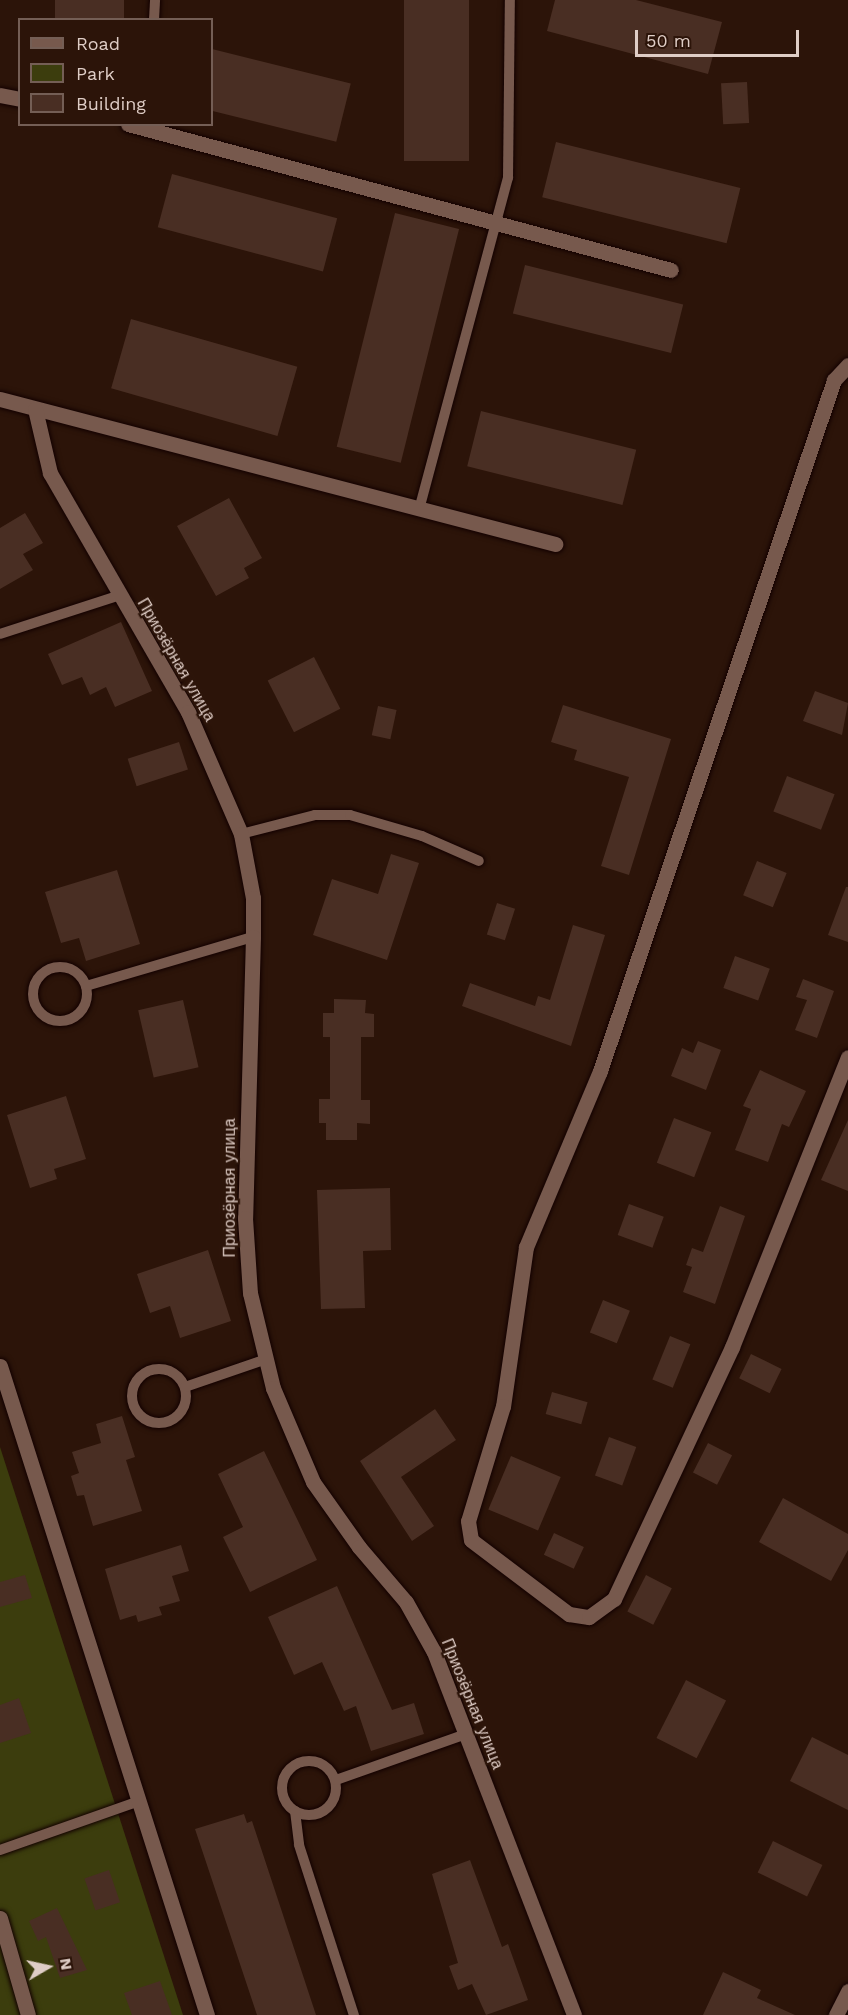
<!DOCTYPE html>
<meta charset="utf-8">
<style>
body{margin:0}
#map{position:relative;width:848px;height:2015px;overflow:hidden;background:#2c1409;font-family:"Work Sans",sans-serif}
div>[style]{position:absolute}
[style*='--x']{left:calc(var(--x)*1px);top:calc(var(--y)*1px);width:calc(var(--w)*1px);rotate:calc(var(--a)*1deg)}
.green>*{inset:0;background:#3c3d0d}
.building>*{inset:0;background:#492e23;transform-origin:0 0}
.roads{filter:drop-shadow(0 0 2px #130100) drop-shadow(0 0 2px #130100)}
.lane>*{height:10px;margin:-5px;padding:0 5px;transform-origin:5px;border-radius:5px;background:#77594d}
.lane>.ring{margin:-5px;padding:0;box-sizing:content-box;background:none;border:10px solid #77594d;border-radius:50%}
.street>*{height:15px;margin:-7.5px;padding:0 7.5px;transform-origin:7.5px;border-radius:7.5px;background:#77594d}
span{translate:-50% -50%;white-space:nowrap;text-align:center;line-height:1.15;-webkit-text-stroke:4.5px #2c1409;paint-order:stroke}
.street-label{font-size:16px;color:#dfcdc6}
.legend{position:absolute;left:18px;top:18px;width:195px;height:108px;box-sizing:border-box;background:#2c1409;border:2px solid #745e55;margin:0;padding:8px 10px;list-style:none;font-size:18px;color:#dfcdc6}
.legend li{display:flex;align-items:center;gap:12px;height:30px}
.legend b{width:30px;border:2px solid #745e55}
.north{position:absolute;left:18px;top:1937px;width:60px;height:60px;-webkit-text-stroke:4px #2c1409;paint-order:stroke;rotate:81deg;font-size:16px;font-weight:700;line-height:24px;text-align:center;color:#dfcdc6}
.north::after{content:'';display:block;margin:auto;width:21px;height:27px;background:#dfcdc6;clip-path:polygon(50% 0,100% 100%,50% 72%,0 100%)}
.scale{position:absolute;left:635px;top:30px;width:164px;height:27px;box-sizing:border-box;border:3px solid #dfcdc6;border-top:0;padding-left:8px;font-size:18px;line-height:21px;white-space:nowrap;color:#dfcdc6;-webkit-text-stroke:4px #2c1409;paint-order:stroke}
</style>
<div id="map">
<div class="green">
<div style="clip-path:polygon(0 1447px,183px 2015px,0 2015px)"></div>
</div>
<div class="building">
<div style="left:55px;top:0;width:69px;height:20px"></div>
<div style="left:404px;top:0;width:65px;height:161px"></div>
<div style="clip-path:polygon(555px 0,636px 0,722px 22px,708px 74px,547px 31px)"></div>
<div style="left:212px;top:49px;width:143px;height:60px;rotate:14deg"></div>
<div style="left:747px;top:82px;width:41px;height:26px;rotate:87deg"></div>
<div style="left:556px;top:142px;width:190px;height:57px;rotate:14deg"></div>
<div style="left:172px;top:174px;width:171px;height:55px;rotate:15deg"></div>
<div style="left:395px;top:213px;width:66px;height:241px;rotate:14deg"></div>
<div style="left:525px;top:265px;width:163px;height:50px;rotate:14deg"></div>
<div style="left:131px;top:319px;width:173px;height:72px;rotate:16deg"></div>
<div style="left:481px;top:411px;width:160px;height:57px;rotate:14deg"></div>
<div style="clip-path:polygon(229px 498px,262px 558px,244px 568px,249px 578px,216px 596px,177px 526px)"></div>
<div style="clip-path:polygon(25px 513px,43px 543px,23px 554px,33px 570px,0 589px,0 528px)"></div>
<div style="clip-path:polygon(121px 622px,152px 691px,115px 707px,106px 687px,90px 695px,82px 677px,62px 685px,48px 654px)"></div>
<div style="left:314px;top:657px;width:58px;height:52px;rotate:63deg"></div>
<div style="clip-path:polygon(815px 691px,848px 703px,842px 735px,803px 721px)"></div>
<div style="clip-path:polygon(563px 705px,671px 739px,629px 875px,601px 866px,629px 777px,574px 760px,577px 750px,551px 742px)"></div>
<div style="left:378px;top:706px;width:19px;height:30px;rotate:12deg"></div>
<div style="left:179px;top:742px;width:29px;height:54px;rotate:72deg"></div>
<div style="left:787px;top:776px;width:51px;height:38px;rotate:21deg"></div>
<div style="clip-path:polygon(391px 854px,419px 863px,387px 960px,313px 935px,332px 879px,378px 894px)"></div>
<div style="left:757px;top:861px;width:32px;height:37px;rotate:22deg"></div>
<div style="clip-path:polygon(117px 870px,140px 944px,86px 961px,79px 938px,61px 943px,45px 892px)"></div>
<div style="clip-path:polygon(846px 887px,848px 887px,848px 942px,828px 935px)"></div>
<div style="left:497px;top:903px;width:19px;height:33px;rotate:18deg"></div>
<div style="clip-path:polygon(573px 925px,605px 935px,571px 1046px,462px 1006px,470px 983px,535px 1006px,538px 996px,550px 1000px)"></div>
<div style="left:735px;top:956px;width:37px;height:34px;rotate:20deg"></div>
<div style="clip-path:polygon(803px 979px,834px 991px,817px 1038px,795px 1030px,807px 1000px,796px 997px)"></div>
<div style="clip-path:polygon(334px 999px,366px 1000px,365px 1013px,374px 1014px,374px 1037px,361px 1037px,361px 1100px,370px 1100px,370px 1124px,357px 1123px,357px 1140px,326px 1140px,326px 1123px,319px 1123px,319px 1099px,330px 1099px,330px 1037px,323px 1037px,323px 1013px,334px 1013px)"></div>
<div style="left:183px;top:1000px;width:69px;height:46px;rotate:77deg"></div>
<div style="clip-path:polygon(698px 1041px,721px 1050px,706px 1090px,671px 1076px,682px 1048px,693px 1053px)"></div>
<div style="clip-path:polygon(760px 1070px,806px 1091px,789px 1127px,782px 1124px,768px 1162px,735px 1150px,751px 1109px,743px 1106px)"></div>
<div style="clip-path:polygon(66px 1096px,86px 1159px,54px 1169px,57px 1179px,30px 1188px,7px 1115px)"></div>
<div style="left:674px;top:1118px;width:40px;height:48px;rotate:21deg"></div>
<div style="clip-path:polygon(848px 1120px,848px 1191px,821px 1180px)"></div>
<div style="clip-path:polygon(390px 1188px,391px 1250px,363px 1251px,365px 1308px,321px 1309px,317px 1190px)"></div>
<div style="left:629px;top:1204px;width:37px;height:33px;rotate:20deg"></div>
<div style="clip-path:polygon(720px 1206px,745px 1216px,715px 1304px,683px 1292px,692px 1267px,686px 1265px,692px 1248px,703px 1252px)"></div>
<div style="clip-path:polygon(208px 1250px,231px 1321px,180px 1338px,170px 1306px,150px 1313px,137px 1274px)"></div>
<div style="left:603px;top:1300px;width:29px;height:35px;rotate:22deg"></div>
<div style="left:670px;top:1336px;width:22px;height:47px;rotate:22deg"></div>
<div style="left:751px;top:1354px;width:34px;height:27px;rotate:26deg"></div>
<div style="left:552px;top:1392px;width:37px;height:23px;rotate:16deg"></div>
<div style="clip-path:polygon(435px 1409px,456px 1440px,401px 1477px,434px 1526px,412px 1541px,360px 1461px)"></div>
<div style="clip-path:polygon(122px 1416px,135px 1457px,126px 1460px,142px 1511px,93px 1526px,84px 1495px,77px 1496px,71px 1476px,79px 1473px,72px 1452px,101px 1443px,96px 1424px)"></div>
<div style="left:609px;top:1437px;width:29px;height:41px;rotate:20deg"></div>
<div style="left:708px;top:1443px;width:27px;height:33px;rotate:27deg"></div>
<div style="clip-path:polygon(264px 1451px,317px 1560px,250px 1592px,223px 1537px,243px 1527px,218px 1474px)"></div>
<div style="left:511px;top:1456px;width:54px;height:58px;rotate:23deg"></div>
<div style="clip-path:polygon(783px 1498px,848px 1534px,848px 1550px,831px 1581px,759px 1542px)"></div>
<div style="left:554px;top:1533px;width:33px;height:24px;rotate:25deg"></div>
<div style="clip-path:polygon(181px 1545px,189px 1571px,172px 1576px,180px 1601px,159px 1607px,162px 1615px,138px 1622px,136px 1615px,120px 1620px,105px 1569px)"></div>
<div style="clip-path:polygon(25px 1575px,32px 1598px,0 1607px,0 1582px)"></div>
<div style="left:646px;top:1575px;width:29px;height:41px;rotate:27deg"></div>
<div style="clip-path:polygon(337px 1586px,392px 1710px,414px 1703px,424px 1734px,371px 1751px,356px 1706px,344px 1711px,322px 1662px,294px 1675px,268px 1617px)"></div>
<div style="left:686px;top:1680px;width:45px;height:65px;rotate:27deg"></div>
<div style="clip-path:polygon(19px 1698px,31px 1733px,0 1743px,0 1705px)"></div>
<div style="clip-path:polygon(812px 1737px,848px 1755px,848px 1810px,790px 1781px)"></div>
<div style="clip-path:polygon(244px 1814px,247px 1823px,252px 1821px,316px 2015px,257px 2015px,195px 1829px)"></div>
<div style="left:773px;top:1841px;width:55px;height:35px;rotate:26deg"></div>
<div style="clip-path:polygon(470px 1860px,502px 1947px,508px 1944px,528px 2000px,486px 2015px,472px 1984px,458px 1990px,449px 1966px,458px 1963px,432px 1874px)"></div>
<div style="left:109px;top:1870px;width:34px;height:26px;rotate:71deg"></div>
<div style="clip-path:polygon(57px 1908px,87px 1970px,60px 1978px,46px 1937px,38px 1941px,29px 1921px)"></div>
<div style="clip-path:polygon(723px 1972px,761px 1990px,757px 1998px,795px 2015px,703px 2015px)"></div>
<div style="clip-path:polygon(160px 1981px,172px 2015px,132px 2015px,124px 1993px)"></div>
</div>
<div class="roads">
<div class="lane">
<div style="--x:154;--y:20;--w:20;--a:-87"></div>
<div style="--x:420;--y:506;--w:340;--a:-75"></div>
<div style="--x:508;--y:178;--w:178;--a:-89.4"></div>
<div style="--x:0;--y:634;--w:124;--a:-17.9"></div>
<div style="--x:241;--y:834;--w:76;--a:-14.4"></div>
<div style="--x:315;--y:815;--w:35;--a:0"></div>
<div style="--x:350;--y:815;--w:75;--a:16.3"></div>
<div style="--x:422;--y:836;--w:62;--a:23.7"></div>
<div class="ring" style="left:33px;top:967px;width:44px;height:44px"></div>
<div style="--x:86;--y:986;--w:174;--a:-16.4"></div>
<div class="ring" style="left:132px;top:1369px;width:44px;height:44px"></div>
<div style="--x:185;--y:1387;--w:87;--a:-18.9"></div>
<div class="ring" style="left:282px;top:1761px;width:44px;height:44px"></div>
<div style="--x:336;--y:1780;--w:138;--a:-19.5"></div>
<div style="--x:295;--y:1811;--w:34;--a:83"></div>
<div style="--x:299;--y:1845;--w:179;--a:72.1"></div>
<div style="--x:0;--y:1850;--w:147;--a:-19.4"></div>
</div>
<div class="street">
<div style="--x:0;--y:95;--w:20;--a:11"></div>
<div style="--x:128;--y:124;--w:562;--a:15.05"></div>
<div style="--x:848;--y:365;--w:21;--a:133"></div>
<div style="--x:834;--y:380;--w:730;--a:108.71"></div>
<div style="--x:600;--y:1071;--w:191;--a:112.8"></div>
<div style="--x:526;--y:1247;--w:161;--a:98.2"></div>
<div style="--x:503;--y:1406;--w:120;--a:106.9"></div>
<div style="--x:468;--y:1521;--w:19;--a:81"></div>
<div style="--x:471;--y:1540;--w:123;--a:37.1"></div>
<div style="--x:569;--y:1614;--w:20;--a:9"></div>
<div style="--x:589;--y:1617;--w:31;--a:-36"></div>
<div style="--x:614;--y:1599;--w:278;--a:-64.9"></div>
<div style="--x:732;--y:1347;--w:312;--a:-68.2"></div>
<div style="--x:0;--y:399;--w:574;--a:14.64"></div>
<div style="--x:35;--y:409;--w:66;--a:76.8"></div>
<div style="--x:50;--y:473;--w:276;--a:60"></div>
<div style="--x:188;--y:712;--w:133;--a:66.5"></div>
<div style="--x:241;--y:834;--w:65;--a:79.4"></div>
<div style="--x:253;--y:898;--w:39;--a:90"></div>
<div style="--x:253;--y:937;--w:281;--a:91.6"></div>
<div style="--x:245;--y:1218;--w:75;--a:86.2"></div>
<div style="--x:250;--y:1293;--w:98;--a:76.4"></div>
<div style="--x:273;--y:1388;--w:102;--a:66.9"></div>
<div style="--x:313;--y:1482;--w:80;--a:54.7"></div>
<div style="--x:359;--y:1547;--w:72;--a:49.5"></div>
<div style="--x:406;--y:1602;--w:57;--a:60.8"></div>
<div style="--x:434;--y:1652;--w:389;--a:68.9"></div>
<div style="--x:0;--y:1366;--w:681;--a:72.31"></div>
<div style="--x:0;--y:1918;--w:101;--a:73.9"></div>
<div style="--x:836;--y:2015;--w:27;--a:-63"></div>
</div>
</div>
<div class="street-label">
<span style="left:176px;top:660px;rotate:60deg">Приозёрная улица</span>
<span style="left:230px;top:1188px;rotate:-90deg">Приозёрная улица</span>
<span style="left:472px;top:1704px;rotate:68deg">Приозёрная улица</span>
</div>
<ul class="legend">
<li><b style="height:8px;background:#77594d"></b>Road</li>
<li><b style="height:16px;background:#3c3d0d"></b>Park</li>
<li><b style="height:16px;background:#492e23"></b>Building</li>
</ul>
<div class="north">N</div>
<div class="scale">50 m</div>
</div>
